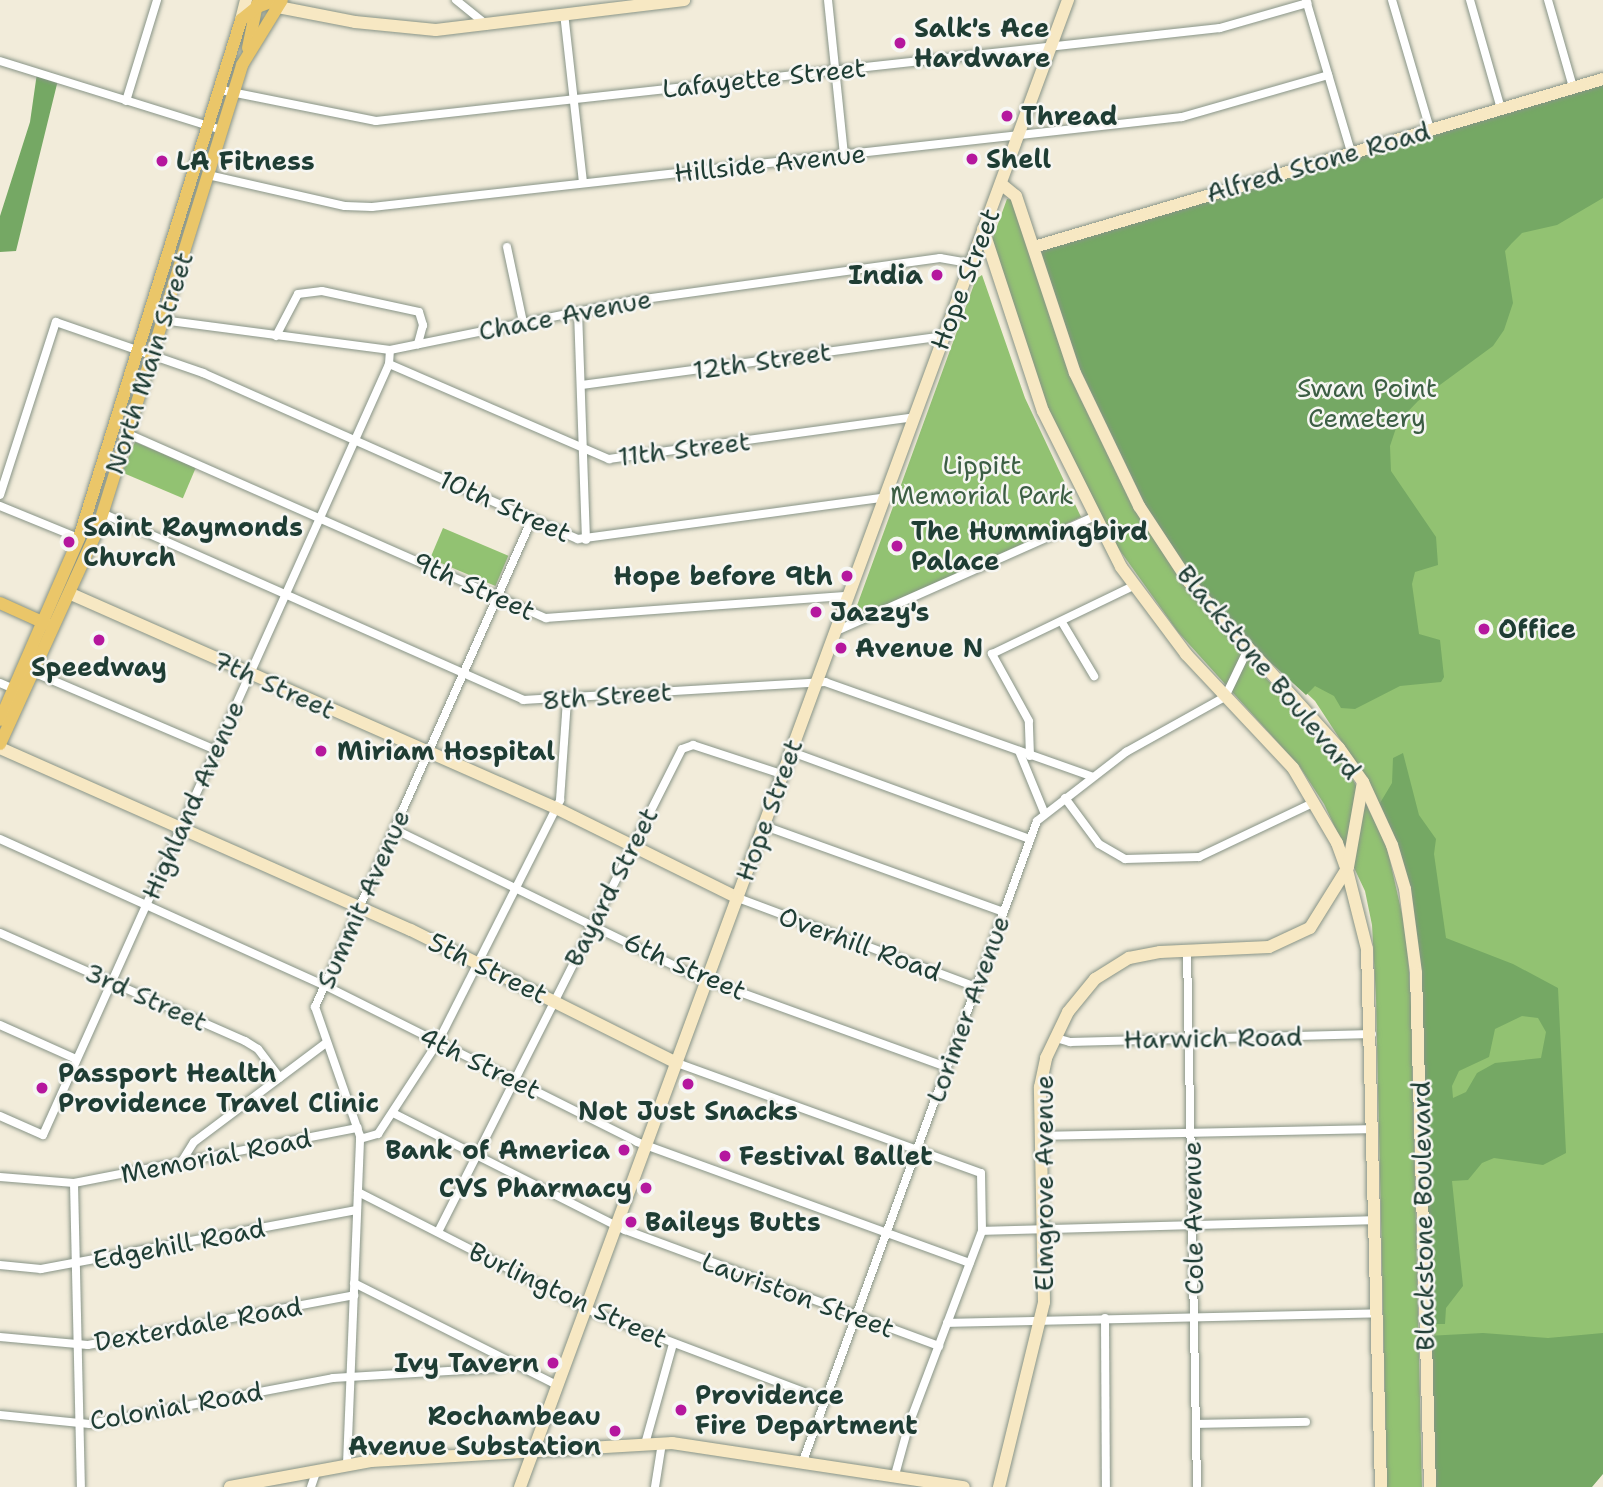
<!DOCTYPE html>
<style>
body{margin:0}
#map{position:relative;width:1603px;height:1487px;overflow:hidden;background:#f2ecda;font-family:"Shantell Sans",sans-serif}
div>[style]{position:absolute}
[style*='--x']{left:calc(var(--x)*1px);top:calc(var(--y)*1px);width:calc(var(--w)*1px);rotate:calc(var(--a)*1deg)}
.green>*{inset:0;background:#92c272;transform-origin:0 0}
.forest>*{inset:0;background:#75a864}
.roads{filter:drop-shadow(0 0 2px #889487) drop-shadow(0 0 2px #889487)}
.street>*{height:8px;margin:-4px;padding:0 4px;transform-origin:4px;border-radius:4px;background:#fff}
.secondary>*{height:12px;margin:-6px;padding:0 6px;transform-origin:6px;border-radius:6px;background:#f7e8c3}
.primary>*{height:12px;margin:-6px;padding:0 6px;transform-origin:6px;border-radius:6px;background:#eac669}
.dots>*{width:19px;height:19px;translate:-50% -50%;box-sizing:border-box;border:4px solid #f6f6f2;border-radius:50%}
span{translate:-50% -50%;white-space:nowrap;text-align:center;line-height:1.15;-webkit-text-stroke:5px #f6f6f2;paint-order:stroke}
.poi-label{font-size:26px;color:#1f3d34;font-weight:700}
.left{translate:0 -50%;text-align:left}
.right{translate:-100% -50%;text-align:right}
.street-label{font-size:26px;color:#1f3d34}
.park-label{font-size:26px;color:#3c5e44}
</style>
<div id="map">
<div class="green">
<div style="clip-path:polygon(1603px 85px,1603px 1401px,1437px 1450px,1426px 998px,1409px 883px,1372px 788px,1315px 701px,1241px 631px)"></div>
<div style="clip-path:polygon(1007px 199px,1014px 200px,1079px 396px,1153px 536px,1189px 587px,1260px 672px,1310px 723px,1350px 774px,1386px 843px,1407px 936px,1411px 1007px,1422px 1487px,1387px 1487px,1376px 998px,1372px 925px,1365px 891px,1324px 804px,1300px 767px,1178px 632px,1106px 531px,1063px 445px,1027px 359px,991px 243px)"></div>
<div style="clip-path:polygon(982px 275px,1025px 398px,1081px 517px,851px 622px,976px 279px)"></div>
<div style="left:135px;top:442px;width:66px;height:33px;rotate:23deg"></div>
<div style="left:443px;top:528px;width:71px;height:33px;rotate:23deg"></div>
</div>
<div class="forest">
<div style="clip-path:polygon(37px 73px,58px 80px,16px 251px,0 252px,0 216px,30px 122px)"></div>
<div style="clip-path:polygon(1603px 80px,1603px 198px,1557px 225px,1522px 233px,1512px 243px,1505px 251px,1513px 303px,1504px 330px,1493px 346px,1418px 401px,1398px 422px,1390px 446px,1391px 471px,1436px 537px,1438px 565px,1415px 572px,1412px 584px,1419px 634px,1440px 640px,1444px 677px,1441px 682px,1400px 686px,1355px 709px,1341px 708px,1334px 696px,1315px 686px,1306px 695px,1209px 606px,1110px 452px,1035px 249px)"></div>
<div style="clip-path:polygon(evenodd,1403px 753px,1419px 815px,1436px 839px,1434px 854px,1446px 938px,1513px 964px,1558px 988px,1566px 1153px,1543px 1165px,1494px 1158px,1482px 1163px,1468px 1180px,1452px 1181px,1463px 1286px,1446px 1308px,1445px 1324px,1427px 1324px,1414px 938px,1377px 808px,1392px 783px,1393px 758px,1403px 753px,1522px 1016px,1538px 1018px,1546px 1032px,1541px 1058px,1495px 1063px,1477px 1073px,1466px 1092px,1453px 1098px,1452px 1086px,1459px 1071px,1489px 1057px,1495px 1029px,1522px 1016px)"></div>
<div style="clip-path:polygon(1483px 1333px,1548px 1338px,1603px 1333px,1603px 1474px,1592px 1487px,1430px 1487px,1427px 1336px)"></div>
</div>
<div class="roads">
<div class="street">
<div style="--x:456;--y:0;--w:40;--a:39"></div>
<div style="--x:828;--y:0;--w:156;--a:84.1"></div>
<div style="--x:1306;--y:0;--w:159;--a:73.5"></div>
<div style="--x:1392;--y:0;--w:134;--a:73.6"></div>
<div style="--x:1470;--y:0;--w:113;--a:74.1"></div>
<div style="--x:1548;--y:0;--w:91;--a:74"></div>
<div style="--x:564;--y:13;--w:171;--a:83.6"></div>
<div style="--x:0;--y:61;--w:232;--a:17.3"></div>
<div style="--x:221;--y:90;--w:158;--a:11.3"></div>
<div style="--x:376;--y:121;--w:849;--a:-6.29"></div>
<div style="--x:1220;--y:28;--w:91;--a:-16"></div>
<div style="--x:126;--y:101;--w:106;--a:-72.9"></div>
<div style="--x:208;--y:175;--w:140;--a:12.8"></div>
<div style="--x:345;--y:206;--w:27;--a:2"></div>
<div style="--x:372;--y:207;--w:815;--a:-6.34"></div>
<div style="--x:1182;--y:117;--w:152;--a:-16"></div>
<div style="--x:507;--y:247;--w:77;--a:78"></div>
<div style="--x:578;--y:311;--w:229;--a:88"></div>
<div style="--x:162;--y:320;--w:230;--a:7.5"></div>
<div style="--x:390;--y:350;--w:245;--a:-11.5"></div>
<div style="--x:630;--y:301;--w:313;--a:-7.9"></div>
<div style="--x:940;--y:258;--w:29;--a:10"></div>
<div style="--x:276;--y:336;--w:47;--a:-62.4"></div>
<div style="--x:298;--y:294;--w:24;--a:-7"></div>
<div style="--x:322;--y:291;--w:99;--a:12.2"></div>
<div style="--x:419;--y:312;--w:14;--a:73"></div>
<div style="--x:423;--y:325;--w:20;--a:105"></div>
<div style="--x:389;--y:364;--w:240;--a:23.4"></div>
<div style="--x:609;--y:459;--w:308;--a:-7.8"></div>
<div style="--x:582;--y:385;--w:364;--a:-7.7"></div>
<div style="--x:126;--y:433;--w:459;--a:23.8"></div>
<div style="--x:546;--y:618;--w:302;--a:-4.2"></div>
<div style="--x:0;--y:495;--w:182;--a:-72.1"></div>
<div style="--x:56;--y:322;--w:156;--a:19.1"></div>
<div style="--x:203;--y:373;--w:410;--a:23.9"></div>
<div style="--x:578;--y:539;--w:307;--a:-7.7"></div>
<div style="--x:0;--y:506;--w:87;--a:22.2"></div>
<div style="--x:102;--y:513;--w:461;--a:23.9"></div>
<div style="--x:523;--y:700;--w:303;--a:-3.4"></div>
<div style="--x:825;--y:682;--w:284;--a:19.5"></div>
<div style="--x:1063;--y:624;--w:61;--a:59.2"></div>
<div style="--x:834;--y:632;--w:284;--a:-23.9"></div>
<div style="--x:33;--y:672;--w:199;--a:23.1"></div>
<div style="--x:0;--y:683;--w:15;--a:23"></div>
<div style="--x:789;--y:751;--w:257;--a:20.1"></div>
<div style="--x:1019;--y:751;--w:66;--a:67.7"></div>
<div style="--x:1030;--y:756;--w:35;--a:-92"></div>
<div style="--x:1029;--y:721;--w:77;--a:-118.9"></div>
<div style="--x:992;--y:654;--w:157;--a:-25.7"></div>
<div style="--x:1065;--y:798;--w:57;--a:53.5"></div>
<div style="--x:1099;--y:844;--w:30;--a:30"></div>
<div style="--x:1125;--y:859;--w:74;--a:-1.5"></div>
<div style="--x:1199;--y:857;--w:128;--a:-25.4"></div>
<div style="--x:762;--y:825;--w:256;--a:19.8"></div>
<div style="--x:394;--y:829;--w:338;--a:26"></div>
<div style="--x:698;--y:977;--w:265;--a:19.9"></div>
<div style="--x:0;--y:839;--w:355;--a:24.3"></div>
<div style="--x:324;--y:985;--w:350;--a:26.6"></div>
<div style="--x:637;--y:1142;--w:354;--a:20"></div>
<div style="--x:738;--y:898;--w:254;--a:20.5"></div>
<div style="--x:0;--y:933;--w:268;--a:23.8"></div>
<div style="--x:245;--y:1041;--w:15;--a:32"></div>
<div style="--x:258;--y:1049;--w:36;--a:53"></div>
<div style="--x:1187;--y:950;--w:537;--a:88.93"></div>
<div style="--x:0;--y:1025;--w:83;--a:24.1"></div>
<div style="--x:1056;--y:1038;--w:15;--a:16"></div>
<div style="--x:1070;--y:1042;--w:302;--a:-1.5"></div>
<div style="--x:677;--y:1063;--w:323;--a:19.9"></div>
<div style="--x:981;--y:1173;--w:58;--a:89"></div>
<div style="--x:982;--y:1231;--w:206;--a:110.7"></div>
<div style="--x:909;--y:1424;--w:53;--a:105.4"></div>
<div style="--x:393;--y:1113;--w:260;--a:26.8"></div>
<div style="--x:625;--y:1230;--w:335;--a:20.3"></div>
<div style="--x:0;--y:1116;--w:47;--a:23.8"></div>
<div style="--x:43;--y:1135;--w:845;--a:-65.83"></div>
<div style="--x:389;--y:364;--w:14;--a:-86"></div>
<div style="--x:1040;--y:1136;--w:334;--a:-1.2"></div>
<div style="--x:360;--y:1139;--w:19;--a:-16"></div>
<div style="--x:378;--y:1134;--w:110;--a:-56.9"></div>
<div style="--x:438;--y:1042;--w:271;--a:-63.2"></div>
<div style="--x:560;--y:800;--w:101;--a:-86"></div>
<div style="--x:182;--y:1161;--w:22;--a:-58"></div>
<div style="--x:194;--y:1142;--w:165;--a:-36.9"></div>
<div style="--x:0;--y:1177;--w:74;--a:4.6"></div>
<div style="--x:74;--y:1183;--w:289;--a:-11"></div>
<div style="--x:74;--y:1183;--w:304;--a:88.7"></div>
<div style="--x:358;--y:1192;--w:266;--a:27"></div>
<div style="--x:595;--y:1313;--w:244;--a:20.7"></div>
<div style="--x:982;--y:1231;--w:394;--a:-1.6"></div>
<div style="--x:438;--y:1232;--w:541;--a:-63.2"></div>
<div style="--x:682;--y:749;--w:12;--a:-20"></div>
<div style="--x:693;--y:745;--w:93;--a:18.2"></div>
<div style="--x:0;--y:1265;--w:41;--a:5.6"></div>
<div style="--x:41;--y:1269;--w:321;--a:-10.6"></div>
<div style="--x:354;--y:1283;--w:227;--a:26.7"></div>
<div style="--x:1105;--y:1318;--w:169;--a:89.7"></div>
<div style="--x:947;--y:1323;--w:431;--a:-1.3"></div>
<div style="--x:0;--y:1337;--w:88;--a:5.2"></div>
<div style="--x:88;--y:1345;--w:271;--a:-10.6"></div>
<div style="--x:0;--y:1415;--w:90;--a:5.7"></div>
<div style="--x:90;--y:1424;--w:247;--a:-10.7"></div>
<div style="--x:333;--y:1378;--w:165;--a:-3.5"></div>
<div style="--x:498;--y:1368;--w:12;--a:-24"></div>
<div style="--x:1197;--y:1424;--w:109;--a:-1.1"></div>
<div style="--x:645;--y:1444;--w:104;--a:-74.4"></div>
<div style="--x:803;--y:1461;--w:681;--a:-69.92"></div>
<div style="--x:1037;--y:821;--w:113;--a:-37.8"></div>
<div style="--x:1126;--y:752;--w:113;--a:-29.1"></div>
<div style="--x:1225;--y:697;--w:53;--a:-64.4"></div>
<div style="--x:347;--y:1464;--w:328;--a:-87.7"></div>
<div style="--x:360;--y:1136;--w:137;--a:-109.2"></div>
<div style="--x:315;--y:1007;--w:534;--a:-66.03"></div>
<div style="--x:311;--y:1487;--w:18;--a:-71"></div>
<div style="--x:655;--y:1487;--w:45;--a:-81"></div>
</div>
<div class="secondary">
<div style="--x:278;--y:7;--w:78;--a:11"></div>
<div style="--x:355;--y:22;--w:81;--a:5.6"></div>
<div style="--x:436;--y:30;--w:250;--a:-6.9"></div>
<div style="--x:241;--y:20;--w:21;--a:-76"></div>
<div style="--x:1001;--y:184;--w:19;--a:39"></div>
<div style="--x:1016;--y:196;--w:187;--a:71.6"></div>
<div style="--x:1075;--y:373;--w:148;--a:64.3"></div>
<div style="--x:1139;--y:506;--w:91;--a:56.7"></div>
<div style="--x:1189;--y:582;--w:224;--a:47.9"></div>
<div style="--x:1339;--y:748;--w:42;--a:54.8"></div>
<div style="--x:1363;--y:782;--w:69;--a:65.3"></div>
<div style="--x:1392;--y:845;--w:46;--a:73.5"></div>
<div style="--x:1405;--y:889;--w:85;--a:82.5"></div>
<div style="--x:1416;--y:973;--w:514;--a:88.44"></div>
<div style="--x:983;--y:229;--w:192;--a:71.8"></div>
<div style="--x:1043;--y:411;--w:174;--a:63.4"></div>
<div style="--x:1121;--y:567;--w:109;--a:53.2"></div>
<div style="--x:1186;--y:654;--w:156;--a:46.8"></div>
<div style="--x:1293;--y:768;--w:87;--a:59.6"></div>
<div style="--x:1337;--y:843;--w:29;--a:70"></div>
<div style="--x:1347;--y:870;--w:81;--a:75.8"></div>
<div style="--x:1367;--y:949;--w:538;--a:88.51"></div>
<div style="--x:1034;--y:247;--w:593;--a:-16.45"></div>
<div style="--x:71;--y:594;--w:530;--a:23.81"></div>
<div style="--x:556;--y:808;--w:203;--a:26.3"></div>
<div style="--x:0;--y:748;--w:449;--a:23.9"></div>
<div style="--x:411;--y:930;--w:297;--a:26.6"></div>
<div style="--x:230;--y:1487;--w:143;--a:-10.4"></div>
<div style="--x:371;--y:1461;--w:302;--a:-3.4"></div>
<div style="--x:672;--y:1443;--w:295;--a:8.6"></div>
<div style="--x:520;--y:1487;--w:1585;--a:-69.77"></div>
<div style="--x:999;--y:1487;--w:190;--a:-76.3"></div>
<div style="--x:1044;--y:1302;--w:215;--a:-91.1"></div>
<div style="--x:1040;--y:1087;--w:30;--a:-78"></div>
<div style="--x:1046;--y:1058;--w:51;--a:-64.4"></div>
<div style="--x:1068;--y:1012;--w:43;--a:-50.7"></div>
<div style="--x:1095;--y:979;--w:40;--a:-32"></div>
<div style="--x:1129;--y:958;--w:32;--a:-11"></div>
<div style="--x:1160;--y:952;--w:109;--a:-2.6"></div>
<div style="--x:1269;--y:947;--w:45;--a:-24.9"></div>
<div style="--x:1310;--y:928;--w:72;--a:-58.1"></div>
<div style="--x:1348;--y:867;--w:86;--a:-80"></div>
</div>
<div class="primary">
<div style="--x:248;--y:48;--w:45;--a:-78.4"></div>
<div style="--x:0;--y:603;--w:56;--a:24.3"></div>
<div style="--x:0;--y:720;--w:198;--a:-66.5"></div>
<div style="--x:79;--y:538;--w:543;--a:-72.63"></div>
<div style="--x:241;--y:20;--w:21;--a:-39"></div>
<div style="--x:257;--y:7;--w:20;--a:-20"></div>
<div style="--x:0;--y:744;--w:234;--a:-65.5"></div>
<div style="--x:97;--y:531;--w:488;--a:-72.7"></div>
<div style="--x:242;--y:65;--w:76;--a:-58.4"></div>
</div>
</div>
<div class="dots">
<div style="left:900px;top:43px;background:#b5179e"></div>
<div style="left:1007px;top:116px;background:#b5179e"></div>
<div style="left:972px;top:159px;background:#b5179e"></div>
<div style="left:162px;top:161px;background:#b5179e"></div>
<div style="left:937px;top:275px;background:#b5179e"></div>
<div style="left:69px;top:542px;background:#b5179e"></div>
<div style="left:897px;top:546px;background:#b5179e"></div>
<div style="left:847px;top:576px;background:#b5179e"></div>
<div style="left:816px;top:612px;background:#b5179e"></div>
<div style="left:1484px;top:629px;background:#b5179e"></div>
<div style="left:99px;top:640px;background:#b5179e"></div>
<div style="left:841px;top:648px;background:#b5179e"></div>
<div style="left:321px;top:751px;background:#b5179e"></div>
<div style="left:688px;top:1084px;background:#b5179e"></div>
<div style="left:42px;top:1088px;background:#b5179e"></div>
<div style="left:624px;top:1150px;background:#b5179e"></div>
<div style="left:725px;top:1156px;background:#b5179e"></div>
<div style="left:646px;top:1188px;background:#b5179e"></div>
<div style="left:631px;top:1222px;background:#b5179e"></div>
<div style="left:553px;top:1363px;background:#b5179e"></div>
<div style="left:681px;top:1410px;background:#b5179e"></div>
<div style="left:615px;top:1431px;background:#b5179e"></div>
</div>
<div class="poi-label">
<span class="left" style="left:914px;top:43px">Salk's Ace<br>Hardware</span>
<span class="left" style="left:1021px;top:116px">Thread</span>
<span class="left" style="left:986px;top:159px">Shell</span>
<span class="left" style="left:176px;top:161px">LA Fitness</span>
<span class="right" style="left:923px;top:275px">India</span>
<span class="left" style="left:83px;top:542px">Saint Raymonds<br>Church</span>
<span class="left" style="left:911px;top:546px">The Hummingbird<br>Palace</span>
<span class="right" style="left:833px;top:576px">Hope before 9th</span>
<span class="left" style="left:830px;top:612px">Jazzy's</span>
<span class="left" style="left:1498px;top:629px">Office</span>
<span class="left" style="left:855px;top:648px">Avenue N</span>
<span style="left:99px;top:667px">Speedway</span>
<span class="left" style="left:337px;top:751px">Miriam Hospital</span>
<span class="left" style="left:58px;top:1088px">Passport Health<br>Providence Travel Clinic</span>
<span style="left:688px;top:1111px">Not Just Snacks</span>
<span class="right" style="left:610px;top:1150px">Bank of America</span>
<span class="left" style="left:739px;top:1156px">Festival Ballet</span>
<span class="right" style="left:632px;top:1188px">CVS Pharmacy</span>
<span class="left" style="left:645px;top:1222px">Baileys Butts</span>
<span class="right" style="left:539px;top:1363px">Ivy Tavern</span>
<span class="left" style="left:695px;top:1410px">Providence<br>Fire Department</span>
<span class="right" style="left:601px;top:1431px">Rochambeau<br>Avenue Substation</span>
</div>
<div class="street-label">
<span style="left:764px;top:78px;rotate:-6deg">Lafayette Street</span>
<span style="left:1318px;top:162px;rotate:-16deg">Alfred Stone Road</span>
<span style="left:770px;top:163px;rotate:-6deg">Hillside Avenue</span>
<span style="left:965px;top:279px;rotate:-69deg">Hope Street</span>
<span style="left:565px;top:315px;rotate:-11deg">Chace Avenue</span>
<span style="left:762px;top:361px;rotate:-8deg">12th Street</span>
<span style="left:149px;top:363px;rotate:-72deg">North Main Street</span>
<span style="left:684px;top:449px;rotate:-7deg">11th Street</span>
<span style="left:505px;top:506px;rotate:24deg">10th Street</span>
<span style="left:474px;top:586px;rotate:24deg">9th Street</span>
<span style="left:1269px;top:672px;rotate:50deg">Blackstone Boulevard</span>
<span style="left:274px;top:685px;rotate:24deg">7th Street</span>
<span style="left:607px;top:696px;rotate:-4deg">8th Street</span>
<span style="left:193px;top:800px;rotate:-66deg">Highland Avenue</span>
<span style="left:769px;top:810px;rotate:-70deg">Hope Street</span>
<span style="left:611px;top:887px;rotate:-63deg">Bayard Street</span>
<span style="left:363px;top:899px;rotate:-66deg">Summit Avenue</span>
<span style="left:860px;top:944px;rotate:20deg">Overhill Road</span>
<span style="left:685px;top:966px;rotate:24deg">6th Street</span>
<span style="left:488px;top:968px;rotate:26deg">5th Street</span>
<span style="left:146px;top:997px;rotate:24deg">3rd Street</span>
<span style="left:968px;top:1009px;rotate:-70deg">Lorimer Avenue</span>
<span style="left:1213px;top:1038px;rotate:-1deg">Harwich Road</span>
<span style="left:480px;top:1063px;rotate:26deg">4th Street</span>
<span style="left:216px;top:1156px;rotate:-11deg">Memorial Road</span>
<span style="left:1044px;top:1183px;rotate:-90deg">Elmgrove Avenue</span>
<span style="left:1423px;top:1216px;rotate:-91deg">Blackstone Boulevard</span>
<span style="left:1193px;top:1218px;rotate:-91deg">Cole Avenue</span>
<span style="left:179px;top:1244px;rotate:-11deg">Edgehill Road</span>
<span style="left:568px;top:1295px;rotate:25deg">Burlington Street</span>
<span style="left:798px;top:1295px;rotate:20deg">Lauriston Street</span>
<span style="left:198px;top:1324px;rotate:-10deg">Dexterdale Road</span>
<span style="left:176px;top:1406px;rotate:-10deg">Colonial Road</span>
</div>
<div class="park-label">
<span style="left:1367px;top:403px">Swan Point<br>Cemetery</span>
<span style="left:982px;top:480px">Lippitt<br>Memorial Park</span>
</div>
</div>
